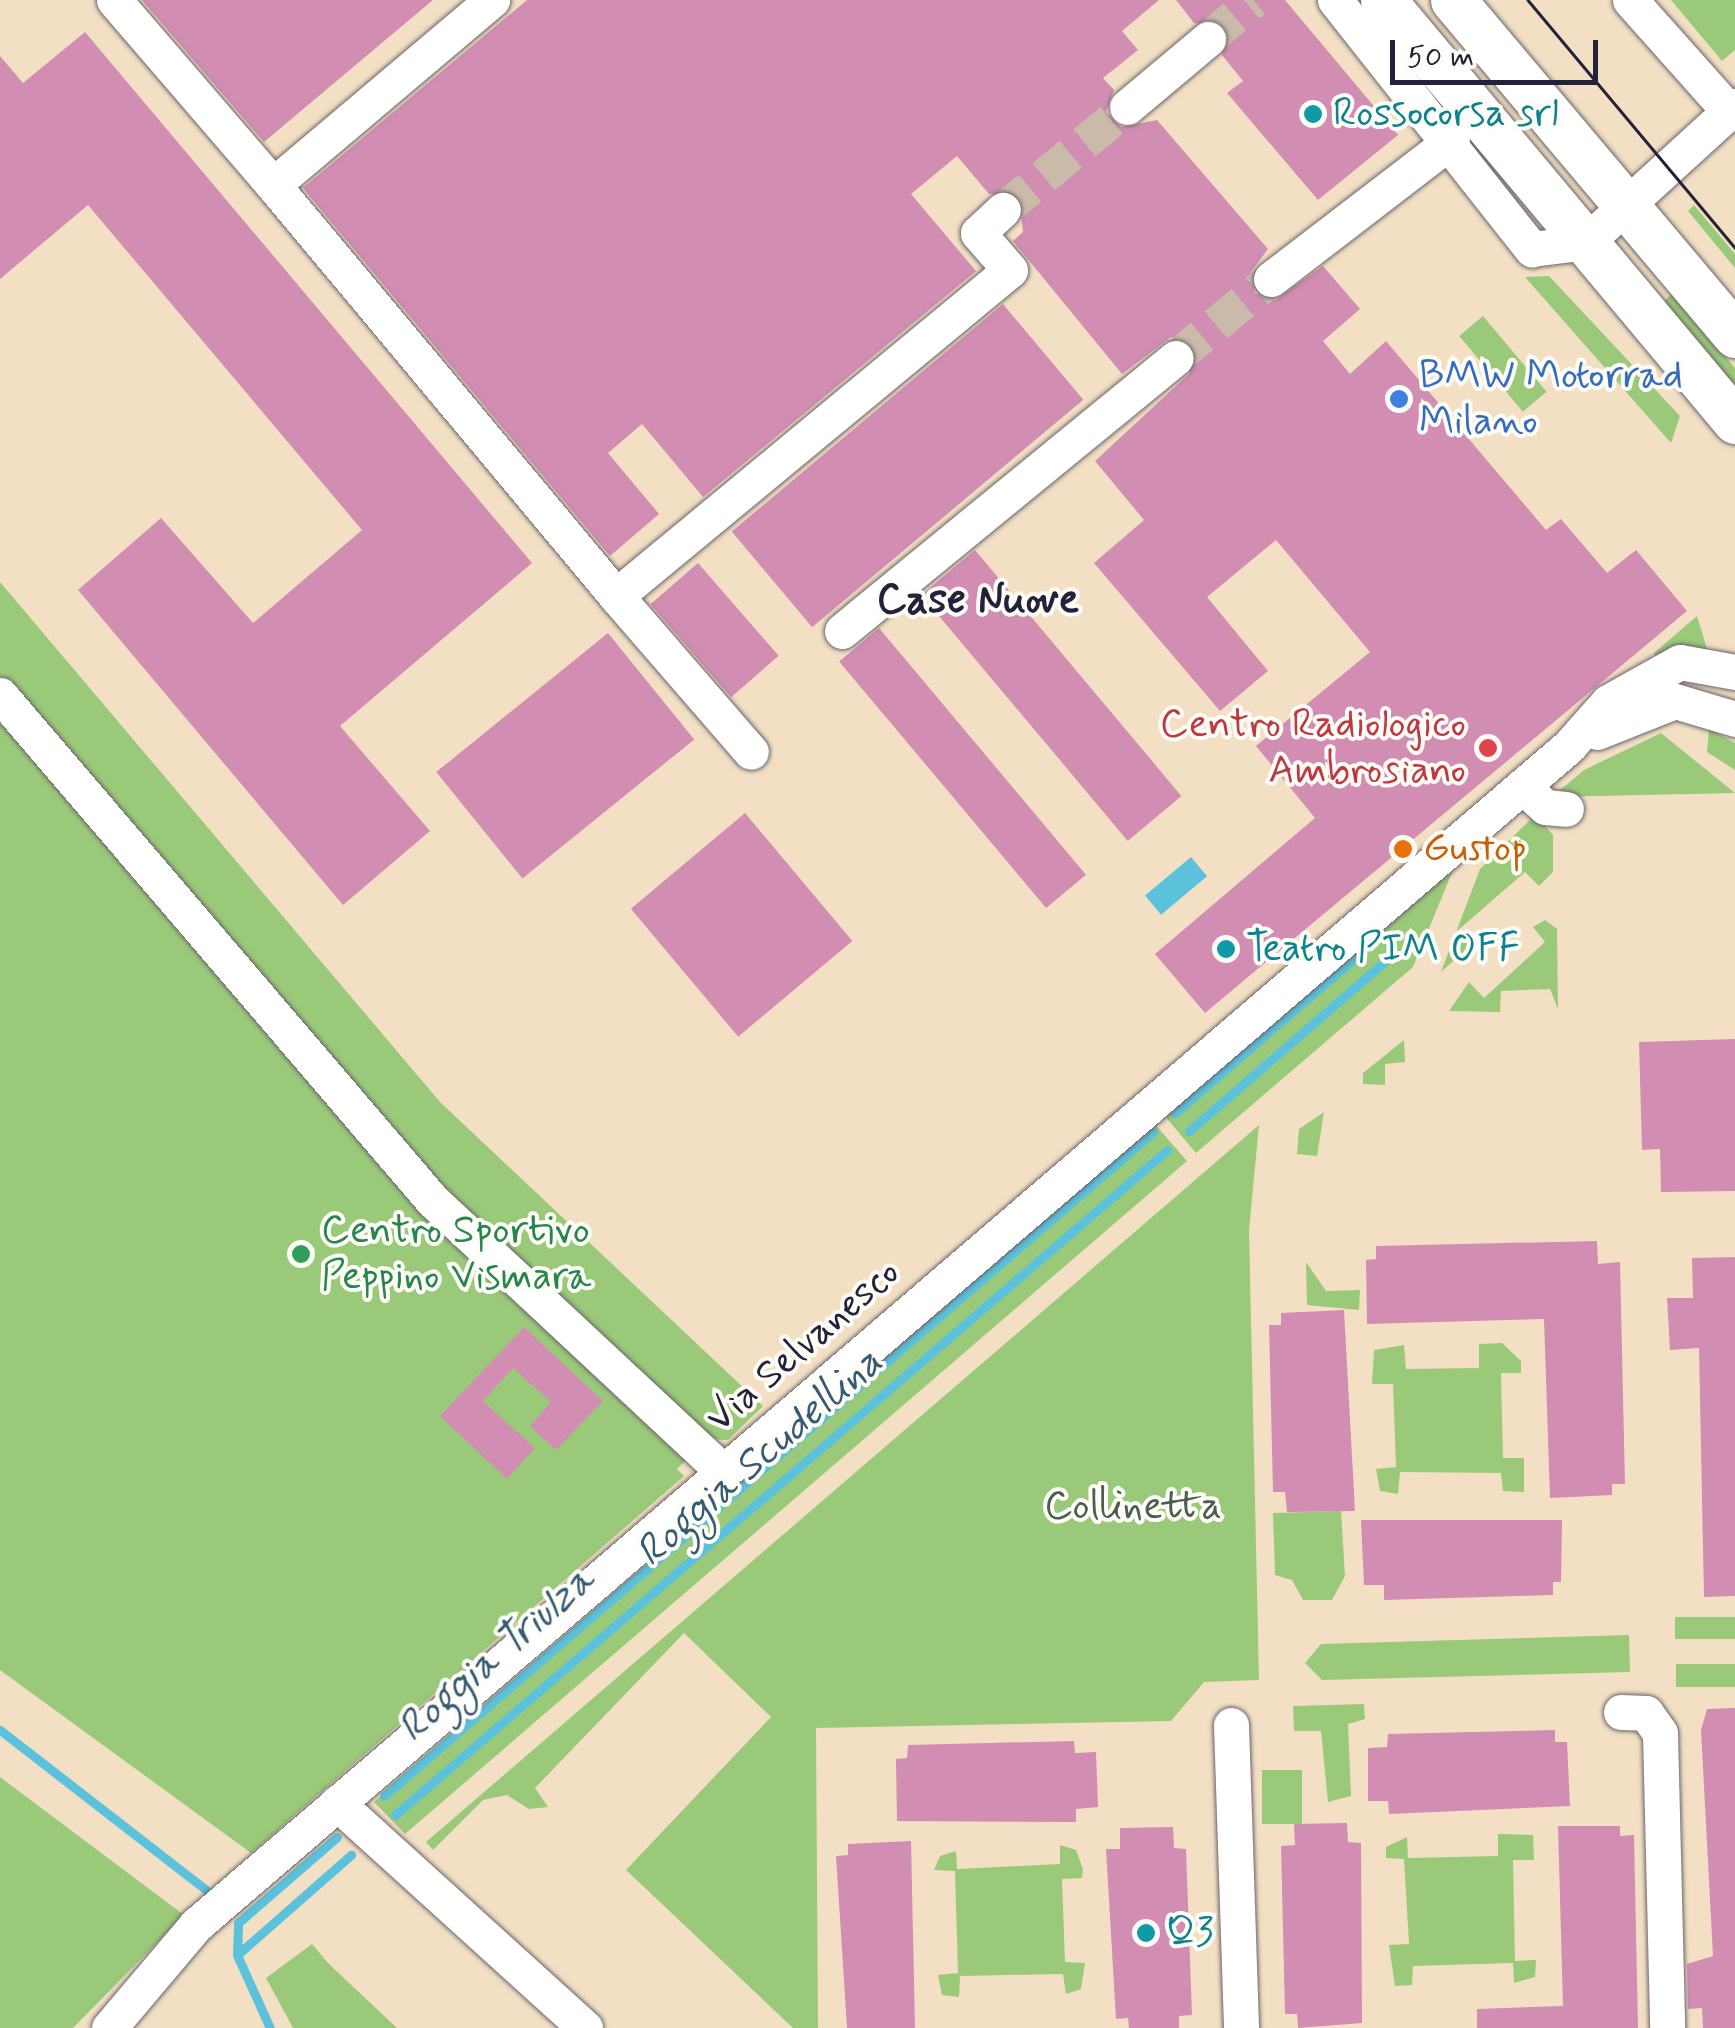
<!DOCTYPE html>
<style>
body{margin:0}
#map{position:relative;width:1735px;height:2028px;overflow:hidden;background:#f3e0c4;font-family:Mynerve,sans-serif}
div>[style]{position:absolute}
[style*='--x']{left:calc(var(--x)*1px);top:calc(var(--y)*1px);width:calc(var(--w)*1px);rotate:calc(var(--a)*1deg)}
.green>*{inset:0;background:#9aca79;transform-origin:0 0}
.water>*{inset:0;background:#5cc1da;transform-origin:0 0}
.stream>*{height:9px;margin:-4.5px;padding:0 4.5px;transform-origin:4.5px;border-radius:4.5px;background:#5cc1da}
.building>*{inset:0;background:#d28db3;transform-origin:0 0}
.minor-tunnel>*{height:35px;margin-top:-17.5px;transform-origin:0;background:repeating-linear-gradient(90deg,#c9baa9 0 35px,transparent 0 53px)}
.roads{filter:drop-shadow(0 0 2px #6b646b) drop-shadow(0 0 2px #6b646b)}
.minor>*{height:35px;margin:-17.5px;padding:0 17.5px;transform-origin:17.5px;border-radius:17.5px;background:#fff}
.major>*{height:45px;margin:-22.5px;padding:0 22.5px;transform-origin:22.5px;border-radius:22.5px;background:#fff}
.tram>*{height:2.5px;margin:-1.25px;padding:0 1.25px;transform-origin:1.25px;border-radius:1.25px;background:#22223b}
.dots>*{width:28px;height:28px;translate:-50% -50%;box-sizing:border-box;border:5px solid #fdfcf7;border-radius:50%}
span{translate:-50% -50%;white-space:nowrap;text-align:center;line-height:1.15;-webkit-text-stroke:8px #fdfcf7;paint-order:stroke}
.culture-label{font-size:40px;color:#0d838f}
.left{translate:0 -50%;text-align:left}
.shop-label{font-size:40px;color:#366cbe}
.health-label{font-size:40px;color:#be3a42}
.right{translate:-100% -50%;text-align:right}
.food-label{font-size:40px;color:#c56008}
.leisure-label{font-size:40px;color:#27864d}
.street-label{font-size:40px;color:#22223b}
.park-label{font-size:40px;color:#4c5d51}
.neighbourhood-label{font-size:42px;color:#22223b;font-weight:700}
.water-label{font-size:42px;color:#365a73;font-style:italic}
.scale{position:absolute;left:1390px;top:40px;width:208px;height:45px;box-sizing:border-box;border:5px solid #22223b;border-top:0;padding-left:12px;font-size:30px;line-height:35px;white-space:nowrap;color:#22223b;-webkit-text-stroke:8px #fdfcf7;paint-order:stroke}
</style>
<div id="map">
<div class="green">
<div style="clip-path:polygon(1671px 0,1735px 0,1735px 50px,1722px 61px)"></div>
<div style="clip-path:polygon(1694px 205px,1735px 254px,1735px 268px,1688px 211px)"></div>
<div style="clip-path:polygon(1549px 276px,1680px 416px,1671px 443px,1525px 277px)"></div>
<div style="clip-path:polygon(1672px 294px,1735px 368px,1735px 396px,1659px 306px)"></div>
<div style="left:1483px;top:316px;width:99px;height:31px;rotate:50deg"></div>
<div style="clip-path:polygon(0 582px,440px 1102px,763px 1406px,728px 1440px,707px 1439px,677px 1469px,684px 1476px,251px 1853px,0 1670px)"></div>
<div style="clip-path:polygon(1697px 616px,1708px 652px,1656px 658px,1654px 653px)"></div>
<div style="clip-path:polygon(1709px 729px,1735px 743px,1735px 770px,1707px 752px)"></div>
<div style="clip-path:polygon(1661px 733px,1735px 793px,1552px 797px,1584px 770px)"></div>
<div style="clip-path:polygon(1535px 815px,1553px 835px,1553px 872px,1539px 886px,1525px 872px,1457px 931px,1470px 946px,1441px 972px,1480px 869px)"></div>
<div style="clip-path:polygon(1456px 863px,1413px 967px,1196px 1153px,1163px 1114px)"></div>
<div style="clip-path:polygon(1545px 920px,1557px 929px,1558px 1009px,1550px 989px,1501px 991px,1500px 1012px,1449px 1011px,1469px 982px,1484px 998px,1545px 942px,1533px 927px)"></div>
<div style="clip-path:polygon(1404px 1040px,1405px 1062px,1385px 1064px,1385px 1085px,1363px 1084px,1363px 1073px)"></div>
<div style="clip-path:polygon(1324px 1112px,1317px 1156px,1297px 1154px,1299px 1129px)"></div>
<div style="clip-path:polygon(1153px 1122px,1187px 1161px,405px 1834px,374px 1802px)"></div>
<div style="clip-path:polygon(1259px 1125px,1249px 1230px,1259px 1680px,1204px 1682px,1171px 1721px,816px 1728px,818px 2028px,793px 2028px,626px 1870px,771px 1717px,684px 1633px,535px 1788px,548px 1807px,529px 1809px,507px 1795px,483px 1800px,433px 1850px,426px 1842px)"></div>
<div style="clip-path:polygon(1306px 1262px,1326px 1291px,1360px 1290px,1359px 1310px,1307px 1305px)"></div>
<div style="clip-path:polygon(1502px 1343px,1521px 1361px,1521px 1373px,1501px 1373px,1503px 1458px,1524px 1458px,1524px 1492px,1503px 1491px,1501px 1473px,1400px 1472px,1398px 1494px,1380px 1491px,1376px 1469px,1396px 1467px,1393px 1384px,1372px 1384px,1374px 1350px,1404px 1345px,1406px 1369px,1479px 1368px,1479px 1344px)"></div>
<div style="clip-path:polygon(1341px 1511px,1345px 1576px,1332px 1600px,1303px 1600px,1292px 1580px,1275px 1575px,1273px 1513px)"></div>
<div style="left:1735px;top:1617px;width:22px;height:60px;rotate:90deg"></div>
<div style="clip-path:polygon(1629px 1635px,1630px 1672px,1322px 1680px,1305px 1663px,1321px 1644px)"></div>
<div style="left:1735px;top:1664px;width:23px;height:59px;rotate:90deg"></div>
<div style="clip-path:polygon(1364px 1704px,1365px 1719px,1348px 1724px,1351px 1796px,1328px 1802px,1321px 1731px,1294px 1731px,1293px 1706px)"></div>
<div style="left:1302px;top:1770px;width:54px;height:40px;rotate:90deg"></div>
<div style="clip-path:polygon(0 1777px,184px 1915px,73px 2028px,0 2028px)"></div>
<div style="clip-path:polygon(1498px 1834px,1533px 1835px,1534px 1860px,1513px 1860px,1515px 1961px,1536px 1960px,1535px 1977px,1514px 1983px,1513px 1963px,1413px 1966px,1412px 1985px,1395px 1986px,1389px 1945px,1409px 1944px,1404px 1859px,1386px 1858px,1386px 1847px,1407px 1837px,1408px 1858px,1498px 1856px)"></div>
<div style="clip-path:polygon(1060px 1845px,1076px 1850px,1083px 1869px,1082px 1878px,1062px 1879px,1065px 1962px,1085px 1963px,1081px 1989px,1066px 1994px,1063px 1974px,960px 1976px,959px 1997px,942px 1995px,938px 1975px,958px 1973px,955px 1871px,934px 1870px,940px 1856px,956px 1851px,957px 1869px,1060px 1864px)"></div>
<div style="clip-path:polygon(312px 1944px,329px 1964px,397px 2028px,293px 2028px,266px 1978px)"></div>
</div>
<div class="water">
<div style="left:1191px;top:857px;width:25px;height:60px;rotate:50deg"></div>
</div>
<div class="stream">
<div style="--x:1175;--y:1113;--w:269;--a:-40.8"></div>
<div style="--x:1189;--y:1131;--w:267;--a:-40.9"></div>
<div style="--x:0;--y:1730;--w:261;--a:37.8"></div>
<div style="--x:384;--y:1796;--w:1016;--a:-40.81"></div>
<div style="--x:395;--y:1815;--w:1019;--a:-40.74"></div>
<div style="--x:237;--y:1955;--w:152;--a:-41.3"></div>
<div style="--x:270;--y:2028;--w:80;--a:-114.3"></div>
<div style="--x:237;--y:1955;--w:32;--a:-88"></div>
<div style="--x:238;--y:1923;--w:131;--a:-41"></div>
</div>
<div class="building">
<div style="clip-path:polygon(142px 0,433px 0,264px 142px)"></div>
<div style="clip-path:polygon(527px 0,1159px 0,1122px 31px,1138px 50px,1103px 78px,1114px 90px,1106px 112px,1121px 127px,1157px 120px,1268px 249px,1251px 272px,1255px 293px,1275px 300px,1323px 266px,1360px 309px,1323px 341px,1350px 374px,1386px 341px,1546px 530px,1561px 519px,1607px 573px,1636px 550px,1687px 611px,1205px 1013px,1155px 954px,1315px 818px,1256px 746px,1370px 652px,1276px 540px,1207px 597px,1268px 671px,1220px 711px,1094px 563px,1144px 520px,1095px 461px,1189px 374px,1192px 345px,1171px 337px,1122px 374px,1013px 241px,1023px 232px,1019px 196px,989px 194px,957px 156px,911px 194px,976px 271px,703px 497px,642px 424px,608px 453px,659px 514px,610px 556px,303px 188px)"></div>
<div style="clip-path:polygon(1176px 0,1285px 0,1398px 135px,1318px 200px,1227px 93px,1243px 81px,1222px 55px,1225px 26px,1194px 23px)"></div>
<div style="clip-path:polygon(85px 32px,532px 563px,340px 726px,430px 831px,343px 905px,78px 590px,161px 518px,253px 623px,362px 530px,88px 205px,0 279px,0 56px,23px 83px)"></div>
<div style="left:1003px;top:304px;width:125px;height:354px;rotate:50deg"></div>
<div style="left:975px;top:550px;width:321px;height:70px;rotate:50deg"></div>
<div style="left:698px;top:563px;width:123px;height:63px;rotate:49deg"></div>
<div style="left:879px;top:628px;width:322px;height:52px;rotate:50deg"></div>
<div style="left:608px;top:633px;width:137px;height:221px;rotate:51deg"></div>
<div style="left:745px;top:813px;width:167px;height:149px;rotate:50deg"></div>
<div style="clip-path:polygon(1735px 1039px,1735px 1191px,1661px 1192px,1660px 1149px,1642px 1150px,1639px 1042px)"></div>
<div style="clip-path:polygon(1597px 1241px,1598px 1264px,1620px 1262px,1625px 1484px,1612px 1484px,1612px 1495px,1550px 1498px,1544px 1319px,1367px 1324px,1366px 1260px,1376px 1259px,1376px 1246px)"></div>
<div style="clip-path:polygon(1735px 1257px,1735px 1596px,1704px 1597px,1699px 1348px,1670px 1350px,1667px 1298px,1693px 1298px,1692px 1258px)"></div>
<div style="clip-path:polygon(1344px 1310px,1355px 1511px,1287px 1512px,1285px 1492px,1273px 1492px,1269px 1325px,1281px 1325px,1281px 1313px)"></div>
<div style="clip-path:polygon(524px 1327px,603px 1401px,556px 1450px,530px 1426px,551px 1402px,513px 1368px,483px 1401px,535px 1448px,507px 1479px,440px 1416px)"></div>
<div style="clip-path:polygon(1361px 1520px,1562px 1520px,1561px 1582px,1553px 1582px,1553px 1595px,1384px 1600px,1384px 1585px,1364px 1585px)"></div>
<div style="clip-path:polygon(1735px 1708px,1735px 2028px,1703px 2028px,1702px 2008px,1688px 2009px,1687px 1964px,1713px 1956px,1701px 1730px,1707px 1709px)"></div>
<div style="clip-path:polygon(1555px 1730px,1555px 1742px,1567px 1742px,1570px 1806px,1389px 1814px,1388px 1801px,1368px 1801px,1368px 1748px,1387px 1747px,1388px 1734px)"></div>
<div style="clip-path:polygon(1074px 1741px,1075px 1753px,1096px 1752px,1098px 1807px,1076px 1809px,1076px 1822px,897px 1821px,896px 1759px,907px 1758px,908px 1745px)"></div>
<div style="clip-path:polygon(1347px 1823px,1348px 1842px,1361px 1843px,1362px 2023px,1298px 2028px,1297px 2014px,1285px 2014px,1281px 1846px,1295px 1845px,1294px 1824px)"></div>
<div style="clip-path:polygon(1558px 1826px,1620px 1826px,1620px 1836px,1634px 1835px,1638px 2028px,1477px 2028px,1477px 2009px,1563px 2006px)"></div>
<div style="clip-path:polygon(1173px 1827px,1174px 1848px,1186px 1849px,1192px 2015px,1179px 2016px,1179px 2028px,1129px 2028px,1128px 2018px,1116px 2019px,1106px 1849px,1120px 1849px,1120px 1828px)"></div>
<div style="clip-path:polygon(911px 1841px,915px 2028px,847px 2028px,836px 1856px,848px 1855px,848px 1844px)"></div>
</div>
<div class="minor-tunnel">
<div style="--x:1208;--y:39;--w:60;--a:-40.3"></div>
<div style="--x:1003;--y:210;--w:161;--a:-39.7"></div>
<div style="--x:1175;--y:358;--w:124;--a:-39.5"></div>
</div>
<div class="roads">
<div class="minor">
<div style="--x:114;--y:0;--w:244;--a:49.3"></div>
<div style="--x:273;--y:185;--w:287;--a:-40.2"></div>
<div style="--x:1335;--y:0;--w:318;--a:51.7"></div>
<div style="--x:1532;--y:249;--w:54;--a:-7.4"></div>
<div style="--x:1586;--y:242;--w:202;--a:-42.4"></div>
<div style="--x:1630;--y:0;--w:149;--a:48.3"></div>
<div style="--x:1127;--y:107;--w:106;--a:-40"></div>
<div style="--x:273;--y:185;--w:535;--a:50.15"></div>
<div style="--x:616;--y:596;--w:511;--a:-39.6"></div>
<div style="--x:1010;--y:270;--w:49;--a:-130.9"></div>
<div style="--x:978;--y:233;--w:34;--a:-43"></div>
<div style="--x:1271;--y:279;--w:228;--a:-37.5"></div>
<div style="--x:616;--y:596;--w:206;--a:49.1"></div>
<div style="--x:842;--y:631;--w:431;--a:-39.3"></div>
<div style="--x:0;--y:695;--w:665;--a:49.45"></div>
<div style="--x:432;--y:1200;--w:398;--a:43"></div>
<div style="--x:1597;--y:732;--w:84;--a:-21.7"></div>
<div style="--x:1675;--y:701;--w:63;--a:16.7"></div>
<div style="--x:1522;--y:786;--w:31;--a:42"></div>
<div style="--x:1545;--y:807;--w:21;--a:5"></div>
<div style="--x:1621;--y:1712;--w:25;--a:2"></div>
<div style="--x:1646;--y:1713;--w:24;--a:55"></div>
<div style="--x:1660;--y:1733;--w:295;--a:88.6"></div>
<div style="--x:1231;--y:1725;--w:303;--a:88.1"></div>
<div style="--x:337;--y:1803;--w:335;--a:42.2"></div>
<div style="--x:109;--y:2028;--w:135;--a:-49.8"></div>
<div style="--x:196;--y:1925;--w:1810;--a:-40.65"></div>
<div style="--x:1569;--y:746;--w:59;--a:-48.4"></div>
<div style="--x:1608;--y:702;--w:82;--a:-29.1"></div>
<div style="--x:1680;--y:662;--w:56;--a:10.3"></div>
</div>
<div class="major">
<div style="--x:1383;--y:0;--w:549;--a:50.1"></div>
<div style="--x:1453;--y:0;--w:438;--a:49.9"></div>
</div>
</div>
<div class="tram">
<div style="--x:1528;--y:0;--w:323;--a:50.1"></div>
</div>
<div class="dots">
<div style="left:1313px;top:114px;background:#0f9aa8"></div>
<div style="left:1399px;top:399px;background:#3f7fe0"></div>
<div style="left:1488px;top:748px;background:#e0444e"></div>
<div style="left:1403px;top:849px;background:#e8710a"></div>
<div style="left:1226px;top:949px;background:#0f9aa8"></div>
<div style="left:301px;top:1254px;background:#2e9e5b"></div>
<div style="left:1146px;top:1933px;background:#0f9aa8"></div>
</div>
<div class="culture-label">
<span class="left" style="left:1333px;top:114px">Rossocorsa srl</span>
<span class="left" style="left:1246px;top:949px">Teatro PIM OFF</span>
<span class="left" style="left:1166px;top:1933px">Q3</span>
</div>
<div class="shop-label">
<span class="left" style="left:1419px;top:399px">BMW Motorrad<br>Milano</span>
</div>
<div class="health-label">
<span class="right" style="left:1466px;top:748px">Centro Radiologico<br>Ambrosiano</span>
</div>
<div class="food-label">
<span class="left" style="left:1423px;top:849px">Gustop</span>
</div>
<div class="leisure-label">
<span class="left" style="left:321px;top:1254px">Centro Sportivo<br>Peppino Vismara</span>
</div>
<div class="street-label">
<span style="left:803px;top:1346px;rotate:-41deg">Via Selvanesco</span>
</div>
<div class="park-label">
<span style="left:1133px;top:1507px">Collinetta</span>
</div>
<div class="neighbourhood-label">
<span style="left:978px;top:601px">Case Nuove</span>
</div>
<div class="water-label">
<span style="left:760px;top:1458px;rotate:-41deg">Roggia Scudellina</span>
<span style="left:497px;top:1655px;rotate:-41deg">Roggia Triulza</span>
</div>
<div class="scale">50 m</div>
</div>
